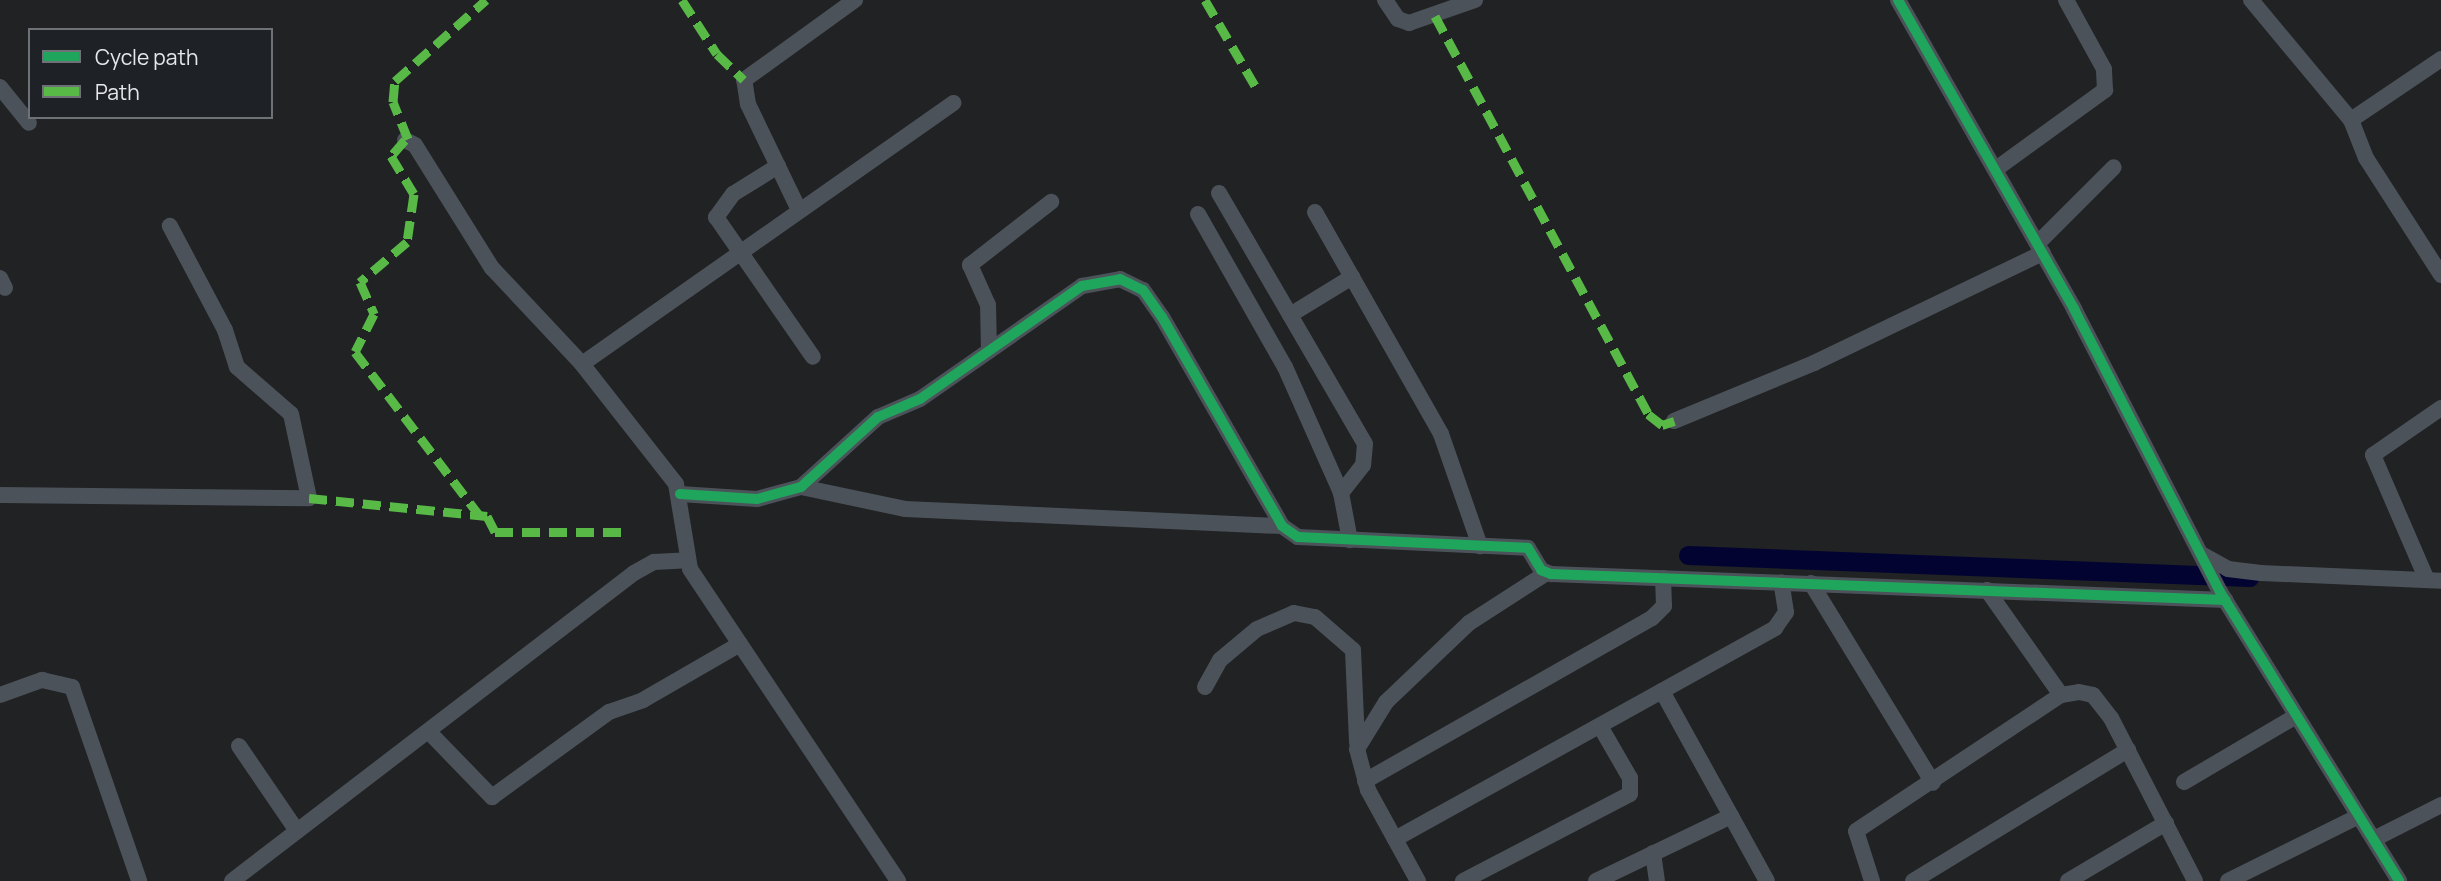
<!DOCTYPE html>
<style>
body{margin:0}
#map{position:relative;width:2441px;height:881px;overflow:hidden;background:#202224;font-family:Manrope,sans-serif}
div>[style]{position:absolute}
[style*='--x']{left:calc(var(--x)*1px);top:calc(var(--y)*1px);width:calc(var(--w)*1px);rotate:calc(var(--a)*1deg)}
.canal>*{height:19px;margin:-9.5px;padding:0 9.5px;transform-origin:9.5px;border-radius:9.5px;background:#030331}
.minor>*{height:16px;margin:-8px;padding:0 8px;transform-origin:8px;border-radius:8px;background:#4c5259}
.quiet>*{height:9px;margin-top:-4.5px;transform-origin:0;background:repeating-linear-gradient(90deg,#58b947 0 18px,transparent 0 27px)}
.cycleway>*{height:10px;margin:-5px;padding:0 5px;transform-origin:5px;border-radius:5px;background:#20a55d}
span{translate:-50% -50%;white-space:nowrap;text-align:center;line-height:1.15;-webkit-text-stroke:5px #1e2126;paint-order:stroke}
.legend{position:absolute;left:28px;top:28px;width:245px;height:91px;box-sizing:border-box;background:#1e2126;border:2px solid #6e7175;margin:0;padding:9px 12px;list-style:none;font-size:21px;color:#e6e8ec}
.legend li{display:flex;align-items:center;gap:14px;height:35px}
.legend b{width:35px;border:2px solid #6e7175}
</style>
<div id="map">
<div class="canal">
<div style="--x:1688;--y:555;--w:562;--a:2.24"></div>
</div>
<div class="minor">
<div style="--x:1385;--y:0;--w:23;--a:56"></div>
<div style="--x:1398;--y:19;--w:12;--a:20"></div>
<div style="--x:1409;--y:23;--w:70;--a:-19.2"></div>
<div style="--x:1898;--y:0;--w:356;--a:60.3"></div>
<div style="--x:2074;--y:309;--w:318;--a:62.7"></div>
<div style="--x:2220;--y:592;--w:340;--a:58.2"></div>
<div style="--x:2251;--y:0;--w:156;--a:50.2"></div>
<div style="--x:2441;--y:59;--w:109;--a:145.9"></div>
<div style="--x:2351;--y:120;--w:41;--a:68.5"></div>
<div style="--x:2366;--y:158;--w:139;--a:57.3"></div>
<div style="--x:0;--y:87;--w:46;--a:51.1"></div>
<div style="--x:405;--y:140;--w:11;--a:27"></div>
<div style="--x:415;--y:145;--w:145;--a:58"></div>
<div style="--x:492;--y:268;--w:132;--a:46.8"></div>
<div style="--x:582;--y:364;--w:152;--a:51.9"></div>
<div style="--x:676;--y:484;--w:86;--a:80.6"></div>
<div style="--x:690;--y:569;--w:375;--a:56.3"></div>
<div style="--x:778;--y:166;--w:53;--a:148.1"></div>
<div style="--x:733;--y:194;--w:29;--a:126"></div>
<div style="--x:716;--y:217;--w:170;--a:55.3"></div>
<div style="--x:1996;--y:169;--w:135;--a:-35.9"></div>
<div style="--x:2105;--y:90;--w:21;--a:-93"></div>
<div style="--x:2104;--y:69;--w:79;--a:-118.8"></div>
<div style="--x:1219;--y:193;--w:290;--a:59.8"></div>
<div style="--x:1365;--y:444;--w:21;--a:95"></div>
<div style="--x:1363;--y:465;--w:36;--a:128"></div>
<div style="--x:1341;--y:493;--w:48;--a:79.2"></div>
<div style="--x:799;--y:210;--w:118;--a:-115.7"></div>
<div style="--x:748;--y:104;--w:24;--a:-99"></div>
<div style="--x:744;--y:80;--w:137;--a:-35.8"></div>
<div style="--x:1315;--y:212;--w:255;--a:60.4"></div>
<div style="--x:1441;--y:434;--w:119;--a:70.8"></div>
<div style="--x:1198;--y:214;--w:176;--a:60.4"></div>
<div style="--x:1285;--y:367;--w:138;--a:66"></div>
<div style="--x:2038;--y:243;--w:107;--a:-45"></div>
<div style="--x:0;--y:278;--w:11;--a:63"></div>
<div style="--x:1290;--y:315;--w:73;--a:-31.5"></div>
<div style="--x:989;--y:351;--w:46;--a:-91.2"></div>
<div style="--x:988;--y:305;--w:44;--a:-114.2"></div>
<div style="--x:970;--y:265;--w:103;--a:-37.9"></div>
<div style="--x:582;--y:364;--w:454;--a:-35.1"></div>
<div style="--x:1674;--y:421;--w:152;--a:-22.5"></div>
<div style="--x:1814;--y:363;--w:254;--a:-25.7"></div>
<div style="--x:801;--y:487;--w:106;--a:11.9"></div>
<div style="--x:905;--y:509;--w:377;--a:2.6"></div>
<div style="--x:680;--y:494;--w:77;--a:3.7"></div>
<div style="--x:757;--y:499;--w:46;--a:-15.3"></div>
<div style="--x:801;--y:487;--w:104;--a:-42.3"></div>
<div style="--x:878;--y:417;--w:46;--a:-23.2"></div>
<div style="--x:920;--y:399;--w:198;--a:-34.9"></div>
<div style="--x:1082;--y:286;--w:39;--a:-10"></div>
<div style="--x:1120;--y:279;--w:25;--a:26"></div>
<div style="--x:1143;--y:290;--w:33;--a:55"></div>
<div style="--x:1162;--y:317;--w:241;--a:60.1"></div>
<div style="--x:1282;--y:526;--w:19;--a:35"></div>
<div style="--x:1298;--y:537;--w:230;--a:2.7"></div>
<div style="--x:1528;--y:548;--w:26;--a:59"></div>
<div style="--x:1541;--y:570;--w:11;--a:22"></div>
<div style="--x:1551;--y:574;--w:675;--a:2.21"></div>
<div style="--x:0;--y:495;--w:309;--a:0.6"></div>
<div style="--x:309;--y:498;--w:86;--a:-102.1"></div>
<div style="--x:291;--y:414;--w:72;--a:-139"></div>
<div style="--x:237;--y:367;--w:39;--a:-108"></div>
<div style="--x:225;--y:330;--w:118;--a:-117.9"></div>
<div style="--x:2203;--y:555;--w:29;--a:29"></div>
<div style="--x:2228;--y:569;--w:33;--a:7"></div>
<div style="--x:2261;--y:573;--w:180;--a:2.5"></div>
<div style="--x:2427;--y:580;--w:136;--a:-113.4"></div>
<div style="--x:2373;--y:455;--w:83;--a:-34.7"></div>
<div style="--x:1811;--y:583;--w:234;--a:58.6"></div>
<div style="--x:1987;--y:590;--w:128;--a:54.8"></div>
<div style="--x:1205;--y:687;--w:31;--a:-61"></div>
<div style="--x:1220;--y:660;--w:48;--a:-40"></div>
<div style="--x:1257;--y:629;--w:40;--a:-23.4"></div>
<div style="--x:1294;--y:613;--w:21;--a:11"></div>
<div style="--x:1315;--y:617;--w:50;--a:41"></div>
<div style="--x:1353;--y:650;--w:93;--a:87.5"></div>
<div style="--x:1662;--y:691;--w:217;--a:61.1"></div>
<div style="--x:0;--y:695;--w:45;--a:-19.7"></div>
<div style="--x:42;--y:680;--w:31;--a:13"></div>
<div style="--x:72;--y:687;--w:205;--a:70.9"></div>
<div style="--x:429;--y:732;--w:91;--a:45.9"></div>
<div style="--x:492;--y:797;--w:145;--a:-36"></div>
<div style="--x:609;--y:712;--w:36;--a:-19"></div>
<div style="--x:643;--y:700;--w:112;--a:-30"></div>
<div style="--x:239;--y:746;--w:103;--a:55.7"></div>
<div style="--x:1365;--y:781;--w:330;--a:-29.6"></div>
<div style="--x:1652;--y:618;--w:17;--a:-45"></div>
<div style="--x:1664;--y:606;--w:28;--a:-92"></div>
<div style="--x:2184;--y:782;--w:130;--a:-30.5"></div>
<div style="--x:1395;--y:839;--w:435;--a:-29"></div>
<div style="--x:1775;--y:628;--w:19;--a:-55"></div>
<div style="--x:1786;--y:612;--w:30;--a:-99"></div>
<div style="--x:2374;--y:839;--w:75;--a:-26.9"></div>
<div style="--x:1653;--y:853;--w:28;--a:82"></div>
<div style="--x:232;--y:881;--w:506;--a:-37.46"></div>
<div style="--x:634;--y:573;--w:23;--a:-29"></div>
<div style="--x:654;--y:562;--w:33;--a:-3"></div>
<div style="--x:1418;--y:881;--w:104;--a:-118.8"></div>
<div style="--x:1368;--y:790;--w:42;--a:-105"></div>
<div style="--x:1357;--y:749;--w:55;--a:-58.3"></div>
<div style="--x:1386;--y:702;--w:115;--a:-43.6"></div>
<div style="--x:1469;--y:623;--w:90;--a:-32.8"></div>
<div style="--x:1463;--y:881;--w:188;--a:-27.5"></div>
<div style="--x:1630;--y:794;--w:16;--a:-90"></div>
<div style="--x:1630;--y:778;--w:60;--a:-120"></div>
<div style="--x:1596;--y:881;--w:150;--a:-25.7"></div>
<div style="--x:1872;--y:881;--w:52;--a:-107.7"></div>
<div style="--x:1856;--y:831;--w:246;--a:-33.6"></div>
<div style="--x:2061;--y:695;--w:18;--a:-9"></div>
<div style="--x:2079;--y:692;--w:14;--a:12"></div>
<div style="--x:2093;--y:695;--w:29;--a:52"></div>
<div style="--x:2111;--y:718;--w:183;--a:62.7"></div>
<div style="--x:1913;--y:881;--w:252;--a:-31.4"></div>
<div style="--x:2068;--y:881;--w:114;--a:-30.6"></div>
<div style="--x:2228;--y:881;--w:146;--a:-26.4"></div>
</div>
<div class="quiet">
<div style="--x:682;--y:0;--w:64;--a:57.1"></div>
<div style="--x:717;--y:54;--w:37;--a:44"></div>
<div style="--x:1205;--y:0;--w:103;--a:59.7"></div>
<div style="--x:1435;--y:16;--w:451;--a:61.8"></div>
<div style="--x:1648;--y:414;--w:18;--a:38"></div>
<div style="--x:1662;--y:425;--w:13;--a:-18"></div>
<div style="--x:408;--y:139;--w:40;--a:-112"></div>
<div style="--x:393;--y:102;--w:21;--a:-85"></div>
<div style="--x:395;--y:81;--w:122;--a:-41.7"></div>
<div style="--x:405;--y:140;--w:21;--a:131"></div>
<div style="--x:391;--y:156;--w:44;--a:58.8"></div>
<div style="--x:414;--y:194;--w:49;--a:98.3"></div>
<div style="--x:407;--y:242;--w:62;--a:139.6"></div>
<div style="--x:360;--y:282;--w:35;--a:66"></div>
<div style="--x:374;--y:314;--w:42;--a:116.6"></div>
<div style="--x:355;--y:352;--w:205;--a:52.7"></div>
<div style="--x:309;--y:498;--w:179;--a:5.8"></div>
<div style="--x:487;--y:516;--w:18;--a:63"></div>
<div style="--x:495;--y:532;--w:130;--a:0"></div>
</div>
<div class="cycleway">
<div style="--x:1898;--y:0;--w:356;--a:60.3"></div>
<div style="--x:2074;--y:309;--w:318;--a:62.7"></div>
<div style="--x:2220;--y:592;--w:340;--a:58.2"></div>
<div style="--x:680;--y:494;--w:77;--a:3.7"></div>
<div style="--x:757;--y:499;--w:46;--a:-15.3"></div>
<div style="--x:801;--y:487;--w:104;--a:-42.3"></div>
<div style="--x:878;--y:417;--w:46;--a:-23.2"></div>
<div style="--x:920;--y:399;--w:198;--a:-34.9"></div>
<div style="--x:1082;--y:286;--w:39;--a:-10"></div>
<div style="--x:1120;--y:279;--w:25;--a:26"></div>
<div style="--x:1143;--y:290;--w:33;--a:55"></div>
<div style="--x:1162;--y:317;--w:241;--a:60.1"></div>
<div style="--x:1282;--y:526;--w:19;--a:35"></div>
<div style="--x:1298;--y:537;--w:230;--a:2.7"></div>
<div style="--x:1528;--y:548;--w:26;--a:59"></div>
<div style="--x:1541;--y:570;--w:11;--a:22"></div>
<div style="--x:1551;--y:574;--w:675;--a:2.21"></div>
</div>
<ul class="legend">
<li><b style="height:9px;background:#20a55d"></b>Cycle path</li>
<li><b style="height:9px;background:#58b947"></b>Path</li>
</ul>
</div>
